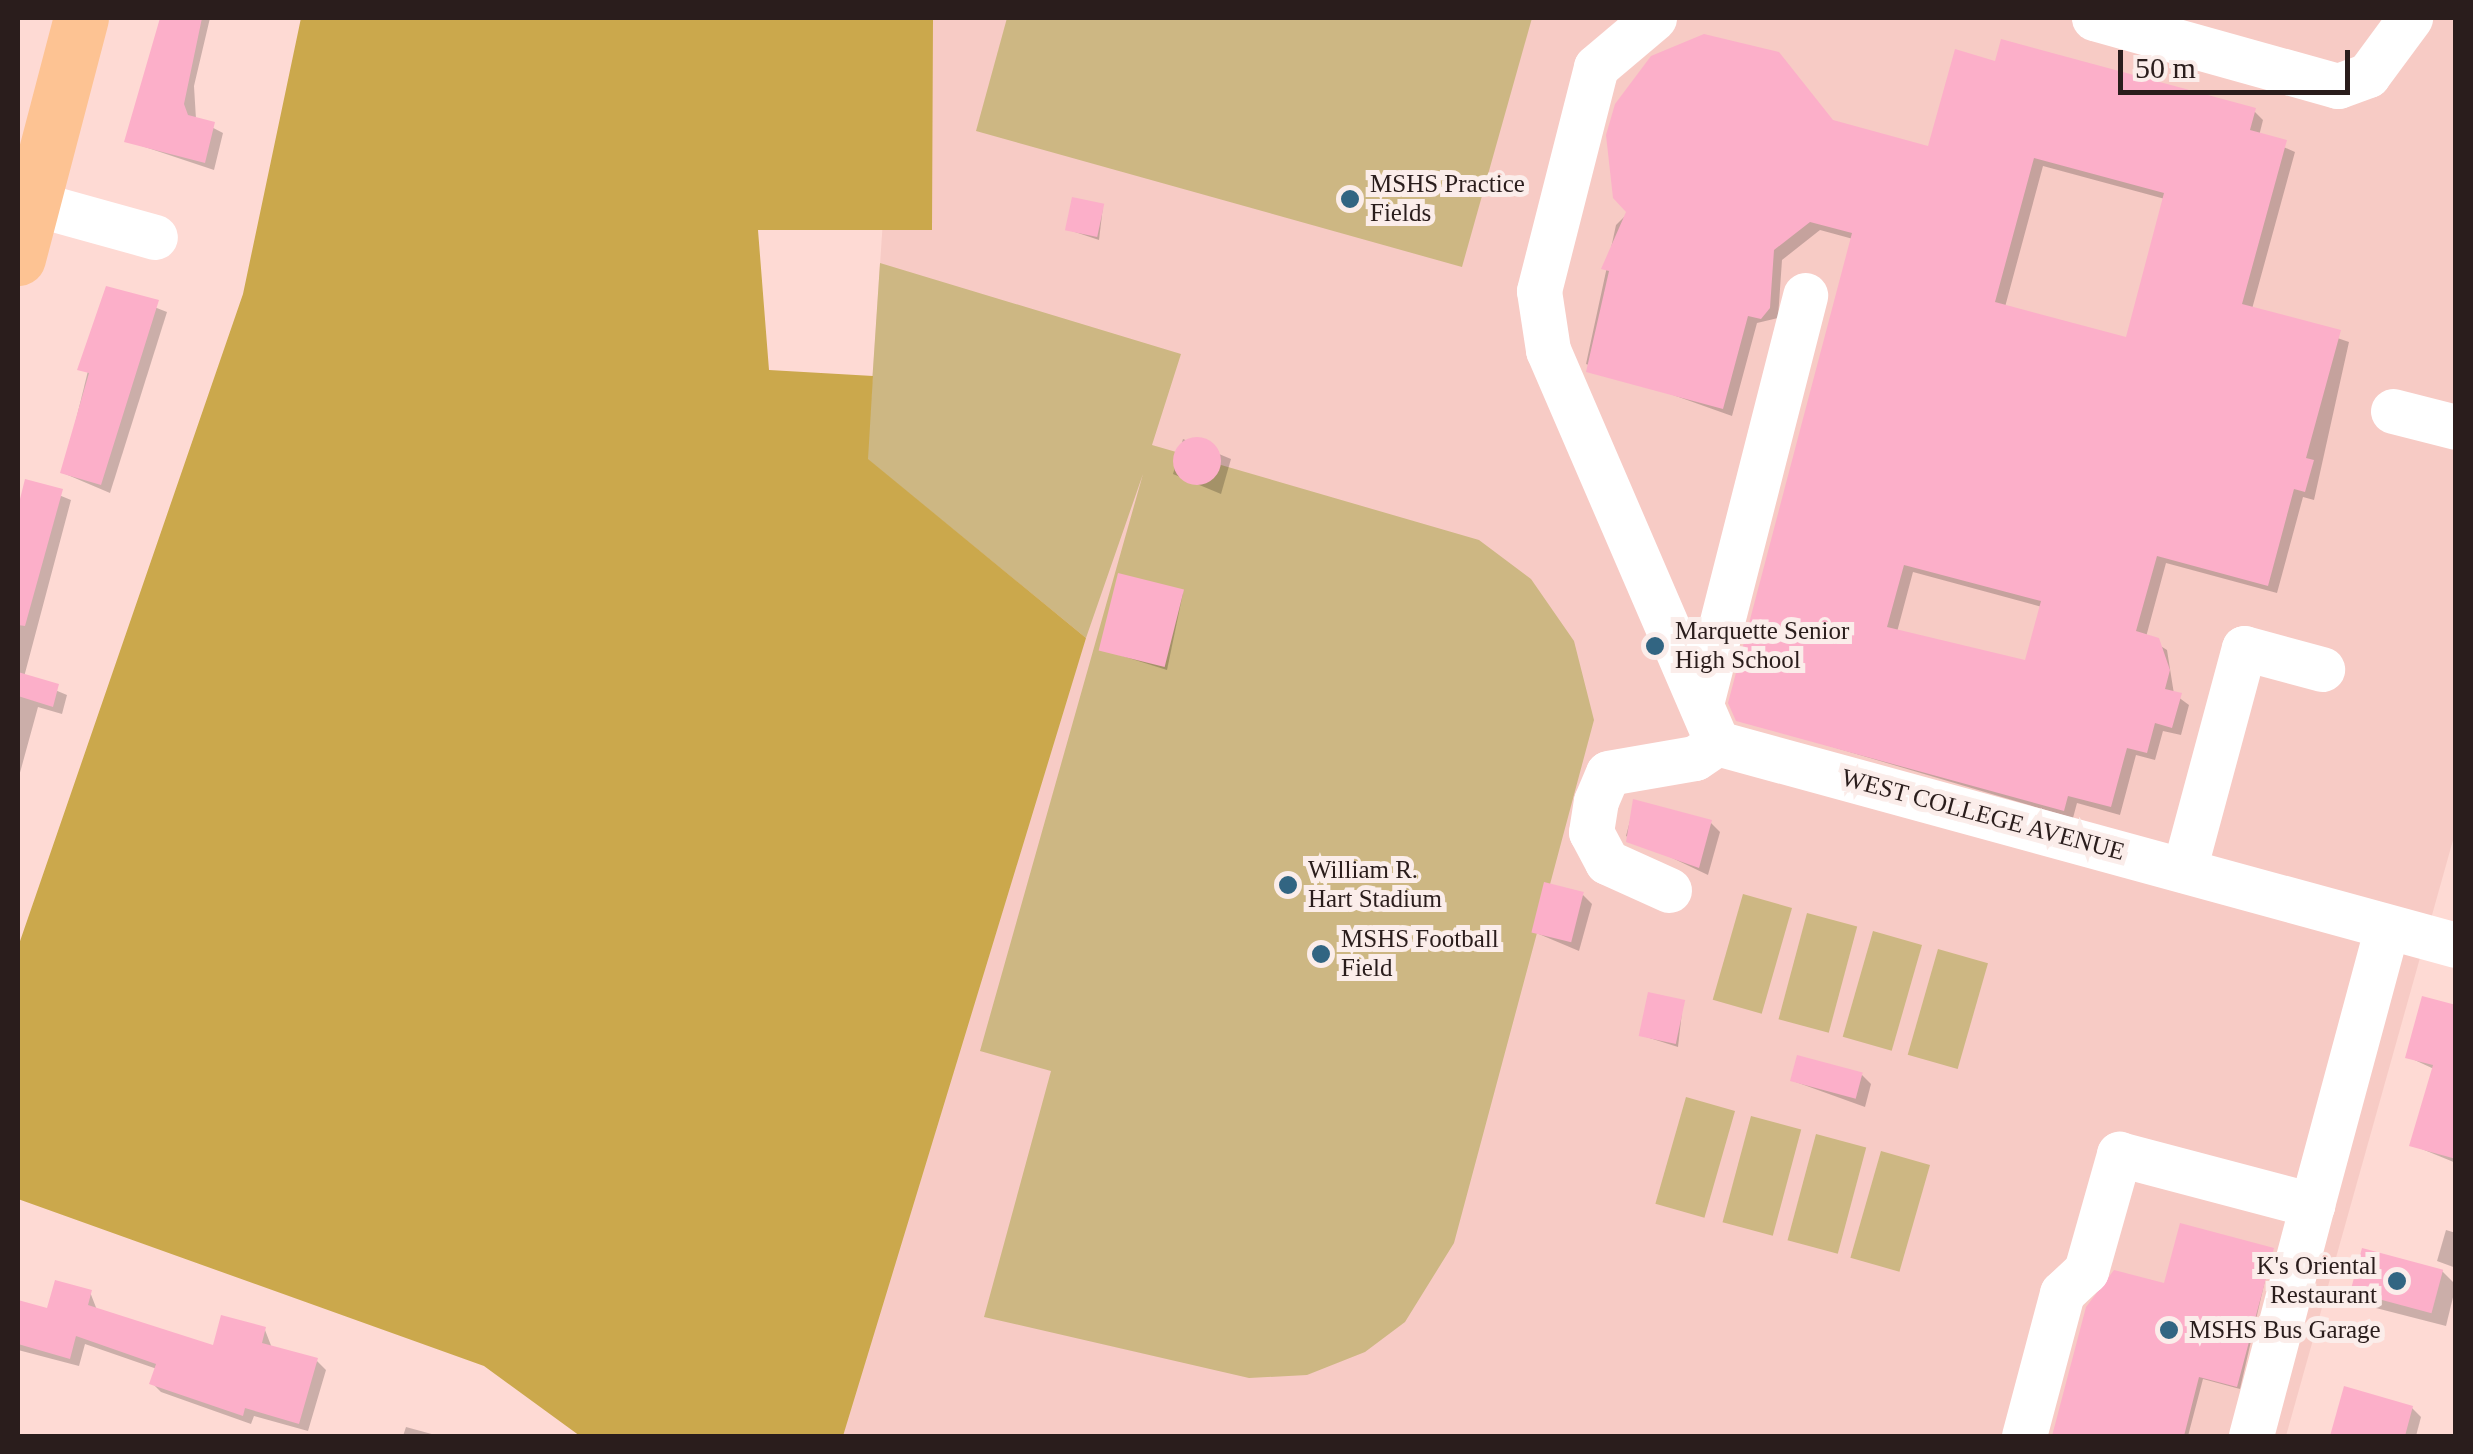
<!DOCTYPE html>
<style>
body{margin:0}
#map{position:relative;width:2473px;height:1454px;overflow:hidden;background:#fedad4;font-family:Georgia,serif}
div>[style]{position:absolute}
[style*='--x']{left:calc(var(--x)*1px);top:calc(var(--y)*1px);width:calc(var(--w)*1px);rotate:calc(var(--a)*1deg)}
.built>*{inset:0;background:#f7cbc5}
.green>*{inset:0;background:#cdb783;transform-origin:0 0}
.forest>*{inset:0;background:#cba84c}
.shadow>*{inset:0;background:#0003}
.building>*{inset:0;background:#fcafc9;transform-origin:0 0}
.round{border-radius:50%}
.minor>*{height:45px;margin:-22.5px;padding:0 22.5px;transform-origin:22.5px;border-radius:22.5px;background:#fff}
.major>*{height:55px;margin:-27.5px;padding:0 27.5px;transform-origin:27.5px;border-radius:27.5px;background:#fdc393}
.dots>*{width:28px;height:28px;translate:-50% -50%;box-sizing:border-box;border:5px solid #fbedea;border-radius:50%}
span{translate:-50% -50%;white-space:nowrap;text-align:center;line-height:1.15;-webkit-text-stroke:10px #fbedea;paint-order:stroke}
.poi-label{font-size:25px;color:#2a1d1c}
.left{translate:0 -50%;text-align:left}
.right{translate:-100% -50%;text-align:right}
.street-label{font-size:25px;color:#2a1d1c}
.frame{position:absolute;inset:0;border:20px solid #2a1d1c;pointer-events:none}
.scale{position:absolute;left:2118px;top:50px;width:232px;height:45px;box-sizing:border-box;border:5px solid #2a1d1c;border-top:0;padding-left:12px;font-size:30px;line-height:35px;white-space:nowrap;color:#2a1d1c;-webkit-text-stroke:8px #fbedea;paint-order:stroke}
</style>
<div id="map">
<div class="built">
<div style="clip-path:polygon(927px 18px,2455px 18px,2455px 833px,2286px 1436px,803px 1436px,890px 113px)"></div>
</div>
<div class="green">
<div style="clip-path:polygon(1007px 18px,1532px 18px,1462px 267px,976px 131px)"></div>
<div style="clip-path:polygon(880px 263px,1181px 354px,1152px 445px,1479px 540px,1531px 579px,1574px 641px,1594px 720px,1454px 1243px,1405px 1322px,1365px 1352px,1307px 1375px,1249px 1378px,984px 1317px,1051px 1071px,980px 1051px,1143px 474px,1086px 638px,867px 459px)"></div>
<div style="left:1743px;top:894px;width:51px;height:110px;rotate:16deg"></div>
<div style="left:1807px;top:913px;width:52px;height:110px;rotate:15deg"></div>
<div style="left:1873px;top:931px;width:51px;height:110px;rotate:16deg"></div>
<div style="left:1938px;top:949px;width:52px;height:110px;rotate:16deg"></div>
<div style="left:1686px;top:1097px;width:51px;height:111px;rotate:16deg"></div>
<div style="left:1751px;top:1116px;width:52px;height:110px;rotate:15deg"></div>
<div style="left:1816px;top:1134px;width:52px;height:110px;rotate:15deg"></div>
<div style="left:1881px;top:1151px;width:51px;height:111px;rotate:16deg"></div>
</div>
<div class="forest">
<div style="clip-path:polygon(301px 18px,933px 18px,932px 230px,758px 230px,769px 370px,873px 376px,868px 459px,1086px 638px,843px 1436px,580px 1436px,484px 1366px,18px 1199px,18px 947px,243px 294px)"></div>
</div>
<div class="shadow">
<div style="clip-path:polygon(162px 18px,210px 18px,194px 86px,196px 119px,223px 133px,214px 170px,127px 141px)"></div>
<div style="clip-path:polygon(evenodd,1997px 64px,2254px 111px,2263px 120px,2259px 136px,2295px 152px,2252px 309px,2349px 342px,2314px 500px,2303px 497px,2277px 593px,2166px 563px,2146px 637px,2167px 650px,2174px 694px,2189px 705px,2181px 735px,2163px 731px,2155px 760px,2136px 755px,2120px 815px,2077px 803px,2073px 818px,1738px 719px,1853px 239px,1820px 230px,1782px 260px,1778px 318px,1757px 323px,1732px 416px,1586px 364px,1616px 225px,1629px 212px,1834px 123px,1930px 149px,1997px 64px,2043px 166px,2165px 199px,2128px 340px,2005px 307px,2043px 166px,1997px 64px,1913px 572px,2042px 607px,2027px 663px,1897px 632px,1913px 572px)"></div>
<div style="clip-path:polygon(1103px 206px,1099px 240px,1066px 229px)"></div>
<div style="clip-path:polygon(108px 289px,167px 312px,110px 493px,63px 473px)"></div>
<div style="clip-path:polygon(1183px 439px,1231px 459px,1221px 494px,1173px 474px)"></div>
<div style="clip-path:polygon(27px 482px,71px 500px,24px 677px,67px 695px,62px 714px,38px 707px,18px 780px,18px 517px)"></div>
<div style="clip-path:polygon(1183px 593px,1167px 670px,1100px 649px)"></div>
<div style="clip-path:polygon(1635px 802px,1711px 823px,1720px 832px,1708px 875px,1626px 836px)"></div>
<div style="clip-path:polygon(1583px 895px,1592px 904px,1579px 951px,1534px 932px)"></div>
<div style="clip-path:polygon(1683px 1003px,1678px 1047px,1640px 1035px)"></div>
<div style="clip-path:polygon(2456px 1008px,2456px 1163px,2412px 1145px,2434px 1069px,2408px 1057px)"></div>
<div style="clip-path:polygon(1862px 1075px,1871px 1084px,1865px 1107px,1793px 1081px)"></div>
<div style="clip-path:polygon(2446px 1230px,2456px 1233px,2456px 1268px,2437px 1261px)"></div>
<div style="clip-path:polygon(2272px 1250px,2240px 1389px,2203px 1379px,2188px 1436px,2054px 1436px,2088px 1308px)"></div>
<div style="clip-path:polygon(2442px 1271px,2456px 1285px,2446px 1326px,2368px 1306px,2354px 1292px)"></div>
<div style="clip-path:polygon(90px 1292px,97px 1310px,215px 1348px,265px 1330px,272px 1348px,316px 1360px,326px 1370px,308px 1431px,254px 1416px,251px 1424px,161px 1392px,152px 1383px,157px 1369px,85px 1344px,79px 1366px,18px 1350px,18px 1303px,49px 1311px)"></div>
<div style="clip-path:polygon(2412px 1408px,2421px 1417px,2416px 1436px,2333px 1432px)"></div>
<div style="clip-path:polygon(406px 1427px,439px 1436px,403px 1436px)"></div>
</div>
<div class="building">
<div style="clip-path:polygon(160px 18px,202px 18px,184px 104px,188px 115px,215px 122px,205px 163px,124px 142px)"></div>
<div style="clip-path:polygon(evenodd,1704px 34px,1779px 52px,1833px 120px,1928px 146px,1955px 49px,1995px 61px,2001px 39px,2256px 108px,2250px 130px,2287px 140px,2242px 304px,2341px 330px,2306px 458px,2314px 460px,2305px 492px,2294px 489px,2268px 586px,2157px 556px,2136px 631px,2159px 638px,2170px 670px,2165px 689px,2182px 693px,2172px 728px,2155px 723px,2147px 753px,2127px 748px,2111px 807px,2068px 796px,2064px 811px,1736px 721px,1728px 703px,1852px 233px,1810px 222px,1774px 250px,1770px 308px,1761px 319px,1748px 316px,1723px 409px,1586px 372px,1609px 271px,1601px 269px,1626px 212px,1613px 198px,1606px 135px,1615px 104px,1651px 56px,1704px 34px,2034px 158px,2164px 193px,2126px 337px,1995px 302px,2034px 158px,1704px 34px,1904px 565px,2041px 601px,2025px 660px,1887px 627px,1904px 565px)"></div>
<div style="left:1072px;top:197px;width:33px;height:34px;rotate:12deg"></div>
<div style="clip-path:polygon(106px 286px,159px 300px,101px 485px,60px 473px,89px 373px,77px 370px)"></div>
<div class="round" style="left:1173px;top:437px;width:48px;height:48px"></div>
<div style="clip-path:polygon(25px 479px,63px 489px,25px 626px,18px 625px,18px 507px)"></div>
<div style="left:1118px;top:573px;width:68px;height:80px;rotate:14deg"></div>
<div style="clip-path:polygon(18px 672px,59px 684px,53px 707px,18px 696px)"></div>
<div style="clip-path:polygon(1633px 799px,1712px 820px,1699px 868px,1626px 842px)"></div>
<div style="left:1544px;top:882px;width:41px;height:52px;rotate:14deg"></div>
<div style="left:1648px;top:992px;width:38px;height:45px;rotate:12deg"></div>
<div style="clip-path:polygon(2422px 996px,2456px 1005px,2456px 1159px,2409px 1146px,2433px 1065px,2405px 1058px)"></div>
<div style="left:1797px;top:1055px;width:68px;height:27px;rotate:15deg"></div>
<div style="clip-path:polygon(2180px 1223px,2274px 1248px,2237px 1387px,2199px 1377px,2184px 1436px,2052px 1436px,2086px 1307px,2114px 1270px,2164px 1283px)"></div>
<div style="left:2362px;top:1248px;width:84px;height:45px;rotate:15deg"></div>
<div style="clip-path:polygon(55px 1280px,92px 1290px,88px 1305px,213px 1345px,221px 1315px,266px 1327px,262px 1343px,318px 1358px,299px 1424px,245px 1408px,243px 1416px,149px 1384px,156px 1364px,76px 1336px,70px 1359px,18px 1344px,18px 1300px,47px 1308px)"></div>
<div style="clip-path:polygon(2344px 1386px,2413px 1406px,2405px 1436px,2330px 1436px)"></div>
</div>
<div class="minor">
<div style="--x:1654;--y:18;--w:76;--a:139.8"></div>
<div style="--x:1596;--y:67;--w:231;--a:104.3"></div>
<div style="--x:1539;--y:291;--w:60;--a:81.3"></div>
<div style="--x:1548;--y:350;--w:428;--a:66.7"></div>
<div style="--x:1717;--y:743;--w:766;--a:15.29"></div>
<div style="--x:2094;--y:18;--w:253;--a:15.6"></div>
<div style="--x:2338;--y:86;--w:32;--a:-20"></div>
<div style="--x:2368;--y:75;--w:71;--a:-53.6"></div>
<div style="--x:18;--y:199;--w:142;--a:15.5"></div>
<div style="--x:2393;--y:411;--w:65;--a:14.3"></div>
<div style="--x:1701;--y:704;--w:422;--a:-75.7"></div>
<div style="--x:2184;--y:870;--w:230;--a:-74.9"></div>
<div style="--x:2244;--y:648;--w:81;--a:15.1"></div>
<div style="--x:1669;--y:890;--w:68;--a:-155.7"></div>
<div style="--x:1607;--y:862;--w:34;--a:-118"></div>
<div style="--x:1591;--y:832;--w:31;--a:-81"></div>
<div style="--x:1596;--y:801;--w:30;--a:-67"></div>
<div style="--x:1608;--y:773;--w:88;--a:-9.8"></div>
<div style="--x:1695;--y:758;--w:27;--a:-34"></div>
<div style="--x:2312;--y:1205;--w:288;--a:-74.9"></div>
<div style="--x:2024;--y:1436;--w:148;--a:-75.1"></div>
<div style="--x:2062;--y:1293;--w:33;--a:-43"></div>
<div style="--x:2086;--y:1271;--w:122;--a:-74.2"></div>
<div style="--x:2119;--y:1154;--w:200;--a:14.8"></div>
<div style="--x:2312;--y:1205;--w:239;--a:104.8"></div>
</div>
<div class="major">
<div style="--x:18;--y:258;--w:248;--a:-75.3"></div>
</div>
<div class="dots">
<div style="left:1350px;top:199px;background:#326582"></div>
<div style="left:1655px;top:646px;background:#326582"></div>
<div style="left:1288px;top:885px;background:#326582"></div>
<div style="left:1321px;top:954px;background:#326582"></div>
<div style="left:2397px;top:1281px;background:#326582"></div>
<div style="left:2169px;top:1330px;background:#326582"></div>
</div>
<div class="poi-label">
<span class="left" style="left:1370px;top:199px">MSHS Practice<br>Fields</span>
<span class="left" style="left:1675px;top:646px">Marquette Senior<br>High School</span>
<span class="left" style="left:1308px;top:885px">William R.<br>Hart Stadium</span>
<span class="left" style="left:1341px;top:954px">MSHS Football<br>Field</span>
<span class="right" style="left:2377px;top:1281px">K's Oriental<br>Restaurant</span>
<span class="left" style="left:2189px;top:1330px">MSHS Bus Garage</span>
</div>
<div class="street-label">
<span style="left:1983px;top:815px;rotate:15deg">WEST COLLEGE AVENUE</span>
</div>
<div class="frame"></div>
<div class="scale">50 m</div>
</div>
